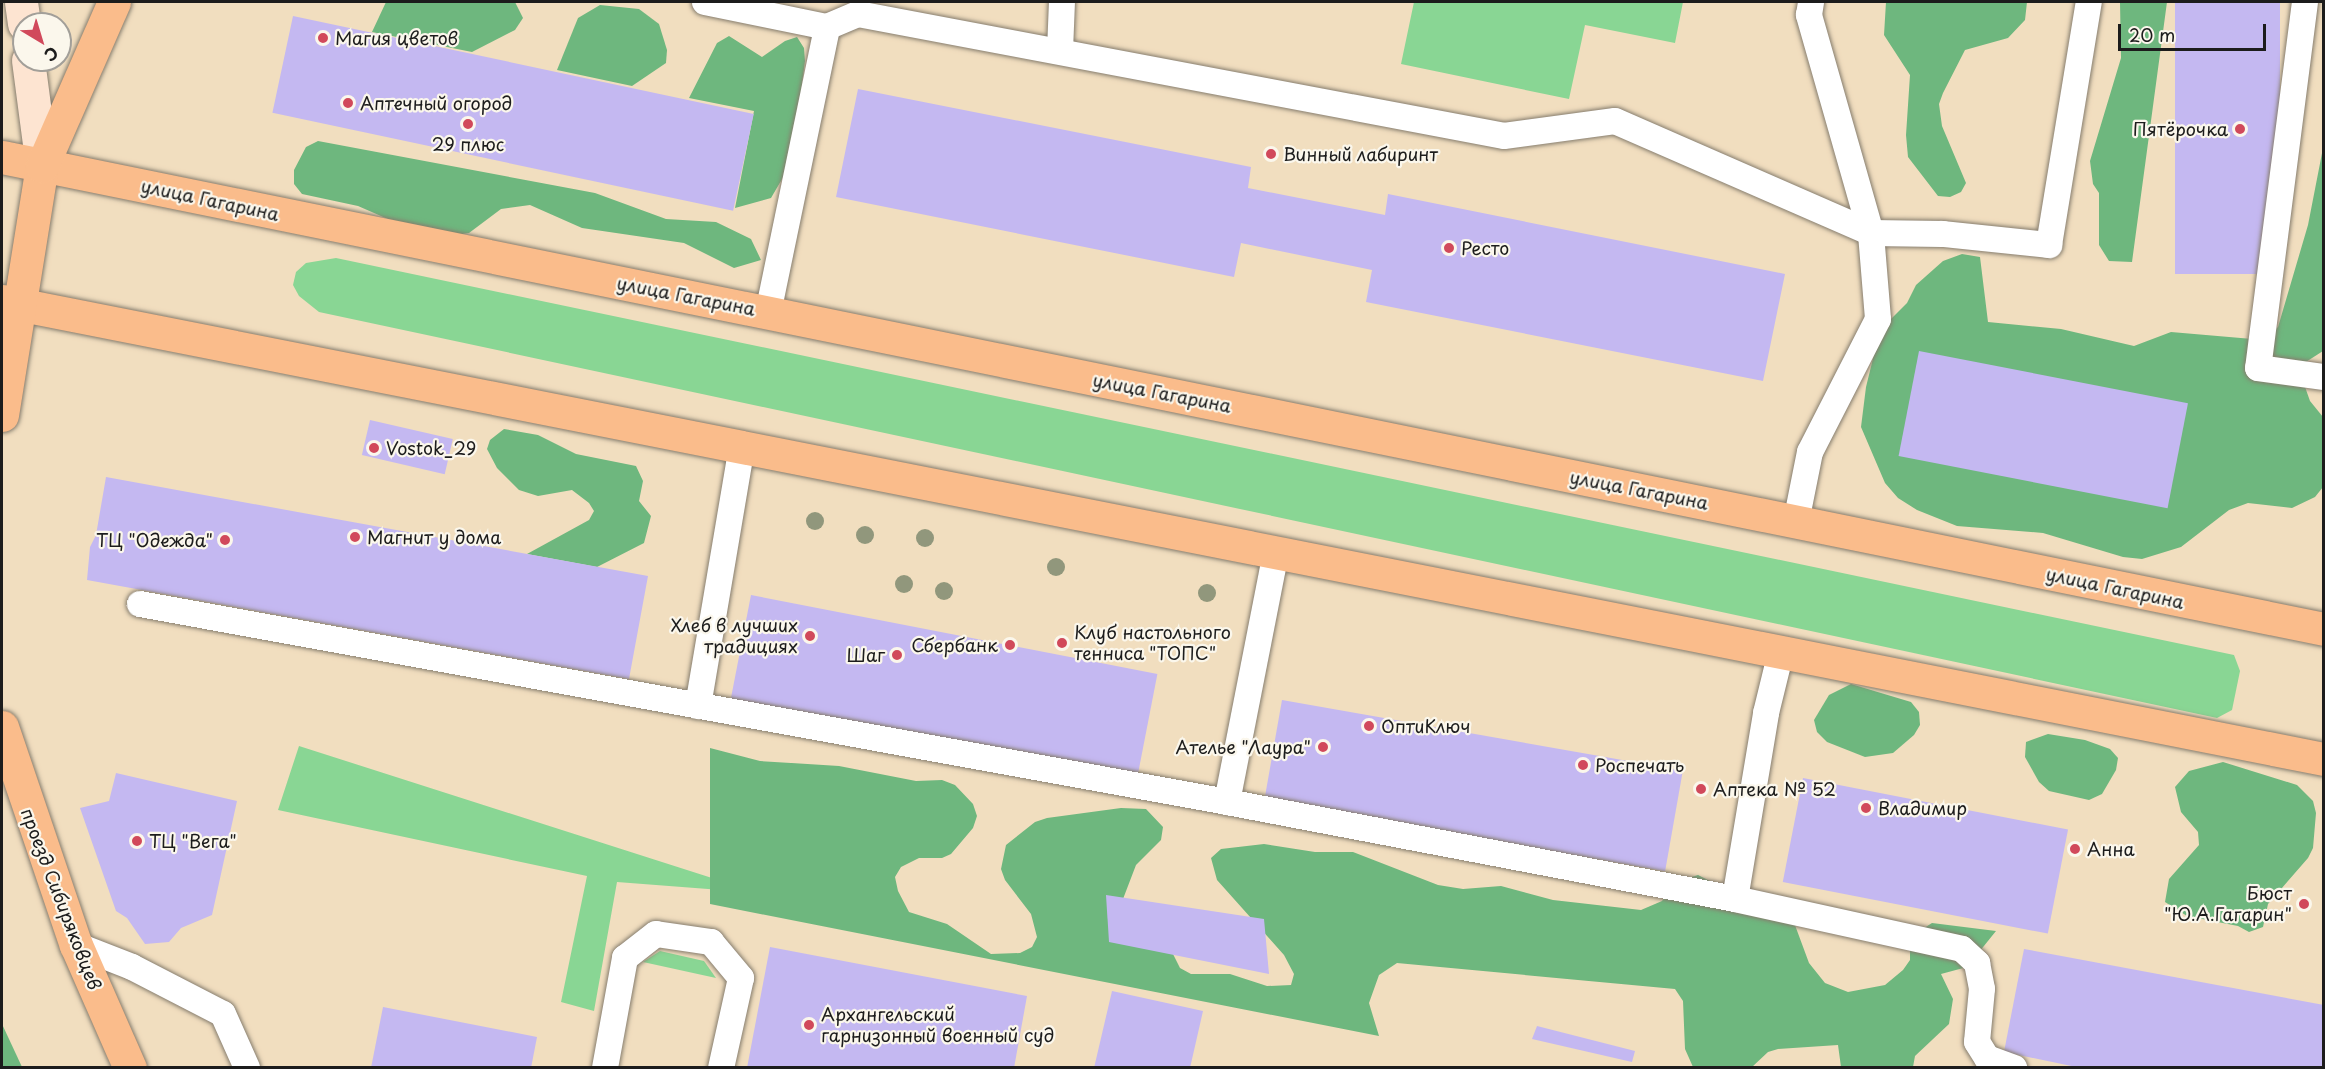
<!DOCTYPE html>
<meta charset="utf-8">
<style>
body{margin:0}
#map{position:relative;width:2325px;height:1069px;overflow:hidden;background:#f1debf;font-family:"Playpen Sans",sans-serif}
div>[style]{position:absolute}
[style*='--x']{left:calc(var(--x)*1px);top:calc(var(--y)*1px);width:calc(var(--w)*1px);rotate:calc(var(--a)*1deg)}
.green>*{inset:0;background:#89d694}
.forest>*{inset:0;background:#6eb77e}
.building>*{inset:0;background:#c4b8f1;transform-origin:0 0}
.roads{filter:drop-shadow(0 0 2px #867d6e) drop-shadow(0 0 2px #867d6e)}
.lane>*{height:26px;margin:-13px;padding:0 13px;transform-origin:13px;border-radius:13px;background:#fff}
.secondary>*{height:33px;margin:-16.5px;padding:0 16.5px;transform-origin:16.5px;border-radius:16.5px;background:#fde4d1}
.primary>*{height:33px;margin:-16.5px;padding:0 16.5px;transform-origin:16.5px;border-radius:16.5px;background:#fabc8b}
.trees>*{width:18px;height:18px;margin:-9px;border-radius:50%;background:#91977c}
.dots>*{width:16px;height:16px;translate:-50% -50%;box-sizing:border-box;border:3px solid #fbf7ec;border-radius:50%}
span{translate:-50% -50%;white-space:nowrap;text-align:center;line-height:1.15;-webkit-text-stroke:4.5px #fbf7ec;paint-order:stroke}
.poi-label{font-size:18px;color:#1c1c1c}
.left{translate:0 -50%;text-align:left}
.right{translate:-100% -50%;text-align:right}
.street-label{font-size:18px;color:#1c1c1c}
.frame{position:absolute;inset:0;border:3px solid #1c1c1c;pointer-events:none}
.north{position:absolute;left:12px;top:12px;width:60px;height:60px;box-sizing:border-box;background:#fbf7ec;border:2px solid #a29f99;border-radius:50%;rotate:142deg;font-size:16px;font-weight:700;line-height:24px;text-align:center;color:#1c1c1c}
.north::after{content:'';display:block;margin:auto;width:21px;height:27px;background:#d1495b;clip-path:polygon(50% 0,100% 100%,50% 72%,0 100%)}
.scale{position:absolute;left:2118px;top:24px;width:148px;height:27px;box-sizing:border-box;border:3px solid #1c1c1c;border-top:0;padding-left:8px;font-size:18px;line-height:21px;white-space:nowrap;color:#1c1c1c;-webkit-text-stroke:4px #fbf7ec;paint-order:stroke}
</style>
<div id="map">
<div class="green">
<div style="clip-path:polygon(1414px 2px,1683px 2px,1675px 43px,1585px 25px,1569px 99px,1401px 64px)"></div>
<div style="clip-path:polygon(336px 258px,2234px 655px,2240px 671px,2232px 710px,2217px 718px,319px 312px,299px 296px,293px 285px,296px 272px,306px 263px)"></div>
<div style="clip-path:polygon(299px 746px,737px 886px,747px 892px,617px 882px,594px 1011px,561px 1002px,587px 876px,278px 810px)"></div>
<div style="clip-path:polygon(660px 951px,704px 961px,716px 978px,643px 962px)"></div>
</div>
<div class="forest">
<div style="clip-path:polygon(386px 2px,515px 2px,523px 18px,515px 30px,472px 52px,372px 32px)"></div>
<div style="clip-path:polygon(1886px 2px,2027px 2px,2025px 20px,2008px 38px,1965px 50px,1943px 93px,1939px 104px,1942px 126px,1966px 183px,1961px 192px,1950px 197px,1938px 196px,1908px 157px,1906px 135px,1910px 75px,1884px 35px)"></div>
<div style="clip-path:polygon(2120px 2px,2167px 2px,2132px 262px,2109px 261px,2099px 245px,2099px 193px,2093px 184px,2090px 161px,2121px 58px)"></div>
<div style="clip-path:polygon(600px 5px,639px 9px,659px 24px,667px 50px,666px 63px,632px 86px,557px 70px,578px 18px)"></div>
<div style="clip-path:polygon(729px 36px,762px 57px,785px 41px,797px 37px,804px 48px,805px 61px,792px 162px,771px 198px,735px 208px,754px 111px,689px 98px,717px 43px)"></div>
<div style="clip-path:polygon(318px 141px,595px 193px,666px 219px,716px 222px,751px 239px,761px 260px,734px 268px,684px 243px,582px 228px,530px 205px,501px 209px,469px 233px,455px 235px,397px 223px,358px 206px,302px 194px,294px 184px,294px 170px,306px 147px)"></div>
<div style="clip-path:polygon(2323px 148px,2323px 351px,2298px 367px,2310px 401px,2323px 417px,2323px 487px,2315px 497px,2292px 508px,2248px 503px,2229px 510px,2181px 547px,2142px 559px,2123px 557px,2043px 533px,1957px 526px,1917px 510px,1898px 498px,1885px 483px,1861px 427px,1866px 387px,1880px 330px,1907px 303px,1916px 285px,1943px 261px,1962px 254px,1980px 257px,1988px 322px,2061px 329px,2134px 346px,2171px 332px,2264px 340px,2278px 327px,2308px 225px)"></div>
<div style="clip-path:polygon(504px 429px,538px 435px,576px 454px,636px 466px,643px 481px,639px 501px,651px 516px,644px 543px,597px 567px,527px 554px,589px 520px,594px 511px,589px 503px,572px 490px,538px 496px,519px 490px,497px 468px,487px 449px,490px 440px)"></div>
<div style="clip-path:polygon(1851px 684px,1911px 702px,1919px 712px,1920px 725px,1914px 735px,1893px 753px,1865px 757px,1827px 742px,1817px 732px,1814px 720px,1829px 695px)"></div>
<div style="clip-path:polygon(2048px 734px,2085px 740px,2110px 749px,2118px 758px,2116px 770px,2102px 794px,2089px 800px,2049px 791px,2039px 782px,2025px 757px,2026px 742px)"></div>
<div style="clip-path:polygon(710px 748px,760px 761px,839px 766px,916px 781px,942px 780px,955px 785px,973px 804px,977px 816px,973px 828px,951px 854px,942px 858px,919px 858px,901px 867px,895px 877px,898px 891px,909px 912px,947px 924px,991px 954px,1020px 953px,1032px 947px,1037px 937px,1031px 914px,1005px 880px,1001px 869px,1006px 845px,1035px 822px,1047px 818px,1121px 808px,1146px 809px,1163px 827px,1161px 840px,1136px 865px,1123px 899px,1169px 946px,1180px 968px,1191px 974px,1230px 974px,1267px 986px,1291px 985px,1294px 974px,1284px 955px,1217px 880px,1211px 858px,1221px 849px,1264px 844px,1315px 852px,1353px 852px,1438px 885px,1463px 889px,1501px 886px,1553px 900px,1641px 910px,1662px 901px,1676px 882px,1698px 875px,1710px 881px,1732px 909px,1792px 917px,1809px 963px,1825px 983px,1848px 992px,1885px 985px,1903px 970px,1910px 960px,1910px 948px,1921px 930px,1932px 923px,1996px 931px,1967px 967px,1941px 974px,1953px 999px,1949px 1024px,1915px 1056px,1913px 1067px,1841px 1067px,1838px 1045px,1778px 1049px,1768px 1052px,1752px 1067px,1693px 1067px,1685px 1049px,1683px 1001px,1675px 989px,1397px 963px,1379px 975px,1369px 1003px,1379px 1036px,710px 904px)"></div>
<div style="clip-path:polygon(2223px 762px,2297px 785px,2313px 801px,2316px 813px,2313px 848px,2308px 858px,2268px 904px,2263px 927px,2249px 932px,2238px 926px,2187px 916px,2165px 902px,2169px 879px,2199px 845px,2198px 832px,2181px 812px,2175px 787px,2189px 771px)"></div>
<div style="clip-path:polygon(2px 1024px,22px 1067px,2px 1067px)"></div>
</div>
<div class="building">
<div style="left:2175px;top:2px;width:105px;height:272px"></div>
<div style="left:293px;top:16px;width:471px;height:99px;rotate:12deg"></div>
<div style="clip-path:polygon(858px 89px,1251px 167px,1248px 188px,1385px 215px,1388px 194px,1785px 274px,1763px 381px,1366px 302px,1372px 270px,1241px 243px,1234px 277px,836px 197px)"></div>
<div style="left:1919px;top:351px;width:274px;height:107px;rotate:11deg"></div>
<div style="left:370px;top:420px;width:85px;height:36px;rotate:13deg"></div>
<div style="clip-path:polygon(106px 477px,648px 576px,629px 679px,87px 580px,90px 547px,96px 535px)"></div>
<div style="left:751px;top:595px;width:414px;height:108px;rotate:11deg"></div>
<div style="left:1282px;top:700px;width:407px;height:102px;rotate:10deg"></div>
<div style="clip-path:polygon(116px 773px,237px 801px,212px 915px,181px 928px,169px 942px,145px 944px,127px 918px,116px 911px,80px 808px,109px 801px)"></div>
<div style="left:1803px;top:778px;width:270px;height:106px;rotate:11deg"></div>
<div style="clip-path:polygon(1106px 895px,1264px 919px,1269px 974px,1109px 942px)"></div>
<div style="clip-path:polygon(770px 947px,1027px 996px,1014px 1068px,747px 1068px)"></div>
<div style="clip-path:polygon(2024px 949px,2324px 1005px,2324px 1068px,2081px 1068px,2004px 1052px)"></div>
<div style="clip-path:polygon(1112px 991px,1203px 1011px,1190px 1068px,1094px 1068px)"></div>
<div style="clip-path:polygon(383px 1007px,537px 1037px,531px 1068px,371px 1068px)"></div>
<div style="clip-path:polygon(1537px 1026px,1635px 1051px,1632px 1062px,1532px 1039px)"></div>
</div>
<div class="roads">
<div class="lane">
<div style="--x:705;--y:2;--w:125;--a:11.6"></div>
<div style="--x:827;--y:27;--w:34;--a:-23"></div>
<div style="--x:858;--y:14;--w:657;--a:10.69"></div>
<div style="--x:1504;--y:136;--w:112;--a:-7.7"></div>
<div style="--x:1615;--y:121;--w:279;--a:23.6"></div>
<div style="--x:1871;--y:233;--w:72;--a:0.8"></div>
<div style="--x:1943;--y:234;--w:107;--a:5.9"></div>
<div style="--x:2049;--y:245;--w:246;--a:-80.7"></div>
<div style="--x:2305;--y:2;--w:369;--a:97.3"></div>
<div style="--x:2258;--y:368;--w:67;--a:7.8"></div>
<div style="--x:1060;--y:51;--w:49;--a:-87.7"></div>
<div style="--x:768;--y:313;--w:292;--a:-78.3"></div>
<div style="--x:1796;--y:522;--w:71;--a:-78.7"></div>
<div style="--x:1810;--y:452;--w:149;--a:-62.9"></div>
<div style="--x:1878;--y:319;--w:86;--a:-94.7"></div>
<div style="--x:1871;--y:233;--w:227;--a:-105.9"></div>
<div style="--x:1809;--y:15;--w:13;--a:-81"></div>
<div style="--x:140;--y:604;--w:1105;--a:10.32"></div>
<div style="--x:1227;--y:802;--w:517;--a:10.81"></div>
<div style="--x:1735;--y:899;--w:232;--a:12.4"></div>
<div style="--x:1962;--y:949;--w:21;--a:43"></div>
<div style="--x:1977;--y:963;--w:26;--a:79"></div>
<div style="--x:1982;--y:989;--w:53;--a:95.4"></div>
<div style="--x:1977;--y:1042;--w:19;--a:58"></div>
<div style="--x:1987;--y:1058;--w:29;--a:20"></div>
<div style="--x:698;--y:706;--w:263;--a:-80.4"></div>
<div style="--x:1227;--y:802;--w:254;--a:-78.9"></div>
<div style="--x:1735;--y:899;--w:189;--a:-80.5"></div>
<div style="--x:1766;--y:713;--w:63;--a:-76.2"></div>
<div style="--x:76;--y:945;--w:60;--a:21.4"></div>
<div style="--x:132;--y:967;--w:102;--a:27.3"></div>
<div style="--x:223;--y:1014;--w:59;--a:66"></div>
<div style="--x:605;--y:1068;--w:112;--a:-79.7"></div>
<div style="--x:625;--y:958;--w:39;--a:-38"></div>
<div style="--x:656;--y:934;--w:56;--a:8.3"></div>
<div style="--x:711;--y:942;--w:47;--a:50.2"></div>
<div style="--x:741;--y:978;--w:92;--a:102.5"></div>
</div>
<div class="secondary">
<div style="--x:21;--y:2;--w:22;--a:82"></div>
<div style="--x:28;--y:60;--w:107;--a:82.5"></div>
</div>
<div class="primary">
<div style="--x:2;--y:157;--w:2369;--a:11.49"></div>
<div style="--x:2;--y:301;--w:2367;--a:11.16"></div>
<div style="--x:2;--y:415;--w:252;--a:-80.9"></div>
<div style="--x:42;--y:166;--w:179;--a:-66.3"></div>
<div style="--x:2;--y:727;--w:230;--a:71.3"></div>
<div style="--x:76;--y:945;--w:134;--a:66.3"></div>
</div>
</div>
<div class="trees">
<div style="left:815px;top:521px"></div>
<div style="left:865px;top:535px"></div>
<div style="left:925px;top:538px"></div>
<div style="left:1056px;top:567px"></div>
<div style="left:904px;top:584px"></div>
<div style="left:944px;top:591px"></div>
<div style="left:1207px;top:593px"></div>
</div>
<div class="dots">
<div style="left:323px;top:38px;background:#d1495b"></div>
<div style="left:348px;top:103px;background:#d1495b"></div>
<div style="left:468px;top:124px;background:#d1495b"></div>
<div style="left:2240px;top:129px;background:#d1495b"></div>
<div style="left:1271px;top:154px;background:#d1495b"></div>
<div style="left:1449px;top:248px;background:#d1495b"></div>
<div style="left:374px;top:448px;background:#d1495b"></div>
<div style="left:355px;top:537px;background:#d1495b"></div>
<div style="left:225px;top:540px;background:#d1495b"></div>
<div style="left:810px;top:636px;background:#d1495b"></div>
<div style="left:1062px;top:643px;background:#d1495b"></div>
<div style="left:1010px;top:645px;background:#d1495b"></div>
<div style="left:897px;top:655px;background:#d1495b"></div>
<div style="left:1369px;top:726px;background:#d1495b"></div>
<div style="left:1323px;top:747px;background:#d1495b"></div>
<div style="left:1583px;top:765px;background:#d1495b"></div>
<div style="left:1701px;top:789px;background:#d1495b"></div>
<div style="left:1866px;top:808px;background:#d1495b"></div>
<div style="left:137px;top:841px;background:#d1495b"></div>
<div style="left:2075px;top:849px;background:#d1495b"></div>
<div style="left:2304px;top:904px;background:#d1495b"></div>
<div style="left:809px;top:1025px;background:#d1495b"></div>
</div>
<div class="poi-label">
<span class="left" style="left:335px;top:38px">Магия цветов</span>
<span class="left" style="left:360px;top:103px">Аптечный огород</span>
<span class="right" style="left:2228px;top:129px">Пятёрочка</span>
<span style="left:468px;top:144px">29 плюс</span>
<span class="left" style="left:1283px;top:154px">Винный лабиринт</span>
<span class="left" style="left:1461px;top:248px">Ресто</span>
<span class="left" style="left:386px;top:448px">Vostok_29</span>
<span class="left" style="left:367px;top:537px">Магнит у дома</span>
<span class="right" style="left:213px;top:540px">ТЦ "Одежда"</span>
<span class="right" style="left:798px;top:636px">Хлеб в лучших<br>традициях</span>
<span class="left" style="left:1074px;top:643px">Клуб настольного<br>тенниса "ТОПС"</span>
<span class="right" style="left:998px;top:645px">Сбербанк</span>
<span class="right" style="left:885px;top:655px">Шаг</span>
<span class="left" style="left:1381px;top:726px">ОптиКлюч</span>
<span class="right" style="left:1311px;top:747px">Ателье "Лаура"</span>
<span class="left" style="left:1595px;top:765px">Роспечать</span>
<span class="left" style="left:1713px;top:789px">Аптека № 52</span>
<span class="left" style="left:1878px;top:808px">Владимир</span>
<span class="left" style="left:149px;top:841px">ТЦ "Вега"</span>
<span class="left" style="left:2087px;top:849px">Анна</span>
<span class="right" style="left:2292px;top:904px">Бюст<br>"Ю.А.Гагарин"</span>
<span class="left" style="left:821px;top:1025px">Архангельский<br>гарнизонный военный суд</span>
</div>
<div class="street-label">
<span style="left:210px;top:200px;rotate:12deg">улица Гагарина</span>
<span style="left:686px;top:296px;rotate:11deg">улица Гагарина</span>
<span style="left:1162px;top:393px;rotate:11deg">улица Гагарина</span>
<span style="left:1639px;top:490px;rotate:11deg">улица Гагарина</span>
<span style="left:2115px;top:588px;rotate:12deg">улица Гагарина</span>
<span style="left:61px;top:899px;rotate:69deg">проезд Сибиряковцев</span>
</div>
<div class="frame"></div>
<div class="north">С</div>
<div class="scale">20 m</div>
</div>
